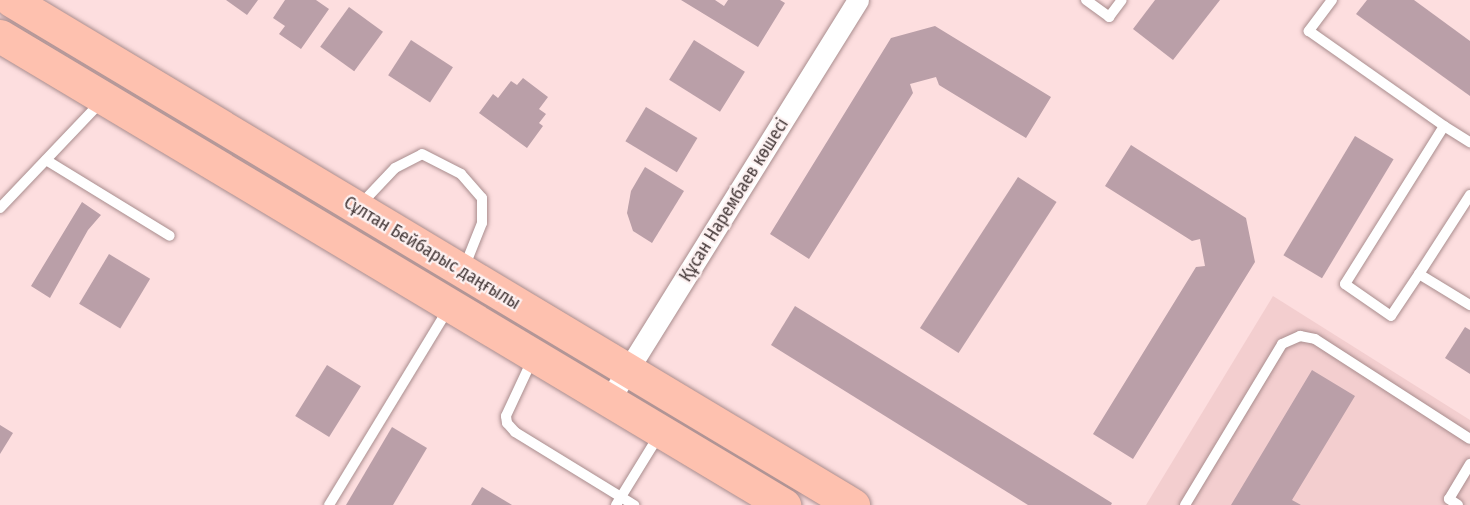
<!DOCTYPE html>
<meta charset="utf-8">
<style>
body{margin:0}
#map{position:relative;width:1470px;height:505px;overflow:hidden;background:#fddedf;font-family:"Fira Sans Condensed",sans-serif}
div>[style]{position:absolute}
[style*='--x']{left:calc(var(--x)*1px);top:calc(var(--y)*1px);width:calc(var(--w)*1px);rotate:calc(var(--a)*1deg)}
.built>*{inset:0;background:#f3cecf}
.building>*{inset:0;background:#ba9fa8;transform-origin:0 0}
.roads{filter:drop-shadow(0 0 2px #a98d8e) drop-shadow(0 0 2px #a98d8e)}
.service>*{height:10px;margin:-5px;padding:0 5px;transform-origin:5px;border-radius:5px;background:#fff}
.minor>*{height:21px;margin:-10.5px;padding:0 10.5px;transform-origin:10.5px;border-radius:10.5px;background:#fff}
.primary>*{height:33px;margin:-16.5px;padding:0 16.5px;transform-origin:16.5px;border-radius:16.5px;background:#fec1af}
span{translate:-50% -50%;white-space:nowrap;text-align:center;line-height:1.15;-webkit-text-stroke:4.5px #fdf1f1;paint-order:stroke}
.street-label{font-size:18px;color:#453939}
</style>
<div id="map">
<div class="built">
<div style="clip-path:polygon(1273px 296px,1470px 420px,1470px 505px,1146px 505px)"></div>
</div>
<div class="building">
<div style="clip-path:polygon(226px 0,258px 0,247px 15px)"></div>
<div style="clip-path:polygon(285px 0,316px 0,329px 9px,301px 49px,279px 34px,285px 26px,273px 18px)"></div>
<div style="clip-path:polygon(681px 0,715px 0,724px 6px,728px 0,780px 0,785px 3px,758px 47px)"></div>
<div style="clip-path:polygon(1155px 0,1220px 0,1173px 60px,1133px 29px)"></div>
<div style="clip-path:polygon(1367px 0,1414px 0,1470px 41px,1470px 96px,1356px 14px)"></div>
<div style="left:349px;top:7px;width:42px;height:49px;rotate:36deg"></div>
<div style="clip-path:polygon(935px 26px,1051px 97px,1026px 138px,939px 85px,936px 77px,910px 84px,913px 93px,809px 259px,770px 234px,891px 38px)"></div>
<div style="left:411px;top:40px;width:50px;height:42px;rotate:33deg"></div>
<div style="left:694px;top:40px;width:60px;height:47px;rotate:32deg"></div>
<div style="clip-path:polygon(523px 78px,548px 97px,539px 109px,546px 114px,539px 123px,543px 126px,527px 148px,479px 113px,493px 94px,498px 98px,511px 81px,517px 85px)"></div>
<div style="left:646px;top:107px;width:60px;height:40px;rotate:31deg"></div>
<div style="left:1355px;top:136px;width:45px;height:139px;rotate:31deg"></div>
<div style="clip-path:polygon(1131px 145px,1246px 218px,1255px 262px,1133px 459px,1093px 434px,1196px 267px,1205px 266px,1200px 239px,1192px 241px,1105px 186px)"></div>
<div style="clip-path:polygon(645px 167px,684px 191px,652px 243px,633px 231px,627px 213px,631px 191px)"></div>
<div style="left:1018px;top:177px;width:46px;height:180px;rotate:33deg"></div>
<div style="clip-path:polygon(82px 202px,101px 215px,88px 230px,50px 298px,31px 286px)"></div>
<div style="left:109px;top:254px;width:48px;height:58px;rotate:31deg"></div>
<div style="clip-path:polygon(795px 306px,1112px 503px,1111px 505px,1028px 505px,771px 345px)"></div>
<div style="clip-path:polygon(1465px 327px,1470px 330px,1470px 374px,1445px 358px)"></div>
<div style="left:327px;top:365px;width:40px;height:60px;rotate:32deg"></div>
<div style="clip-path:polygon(1312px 370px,1355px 396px,1292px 500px,1301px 505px,1231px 505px)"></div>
<div style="clip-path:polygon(0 425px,13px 433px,0 454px)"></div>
<div style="clip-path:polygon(392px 427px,427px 448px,393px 505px,346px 505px)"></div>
<div style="clip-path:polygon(482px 487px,512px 505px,471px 505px)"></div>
</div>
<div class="roads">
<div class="service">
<div style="--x:1086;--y:0;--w:29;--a:36"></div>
<div style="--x:1109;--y:17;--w:21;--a:-53"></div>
<div style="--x:1332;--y:0;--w:39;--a:127"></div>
<div style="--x:1309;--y:31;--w:165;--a:35.1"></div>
<div style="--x:46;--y:160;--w:145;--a:31.5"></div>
<div style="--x:1470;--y:195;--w:94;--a:122.8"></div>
<div style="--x:1419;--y:274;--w:60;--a:31.3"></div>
<div style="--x:360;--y:205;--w:51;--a:-46.6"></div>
<div style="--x:395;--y:168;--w:30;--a:-27"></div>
<div style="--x:422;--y:154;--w:44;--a:27.1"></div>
<div style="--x:461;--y:174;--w:32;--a:49"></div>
<div style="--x:482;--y:198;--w:25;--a:90"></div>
<div style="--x:482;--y:223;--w:48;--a:111.8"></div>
<div style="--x:0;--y:208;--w:146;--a:-46.4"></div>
<div style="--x:1419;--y:274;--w:50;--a:123.7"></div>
<div style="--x:1391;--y:316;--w:56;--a:-145.2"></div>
<div style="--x:1345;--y:284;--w:186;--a:-57.9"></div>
<div style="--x:1444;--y:126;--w:31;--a:32"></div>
<div style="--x:533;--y:358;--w:64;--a:115"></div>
<div style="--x:506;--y:416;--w:7;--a:82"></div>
<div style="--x:507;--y:423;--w:12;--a:48"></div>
<div style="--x:515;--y:432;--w:140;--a:31.5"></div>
<div style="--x:329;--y:505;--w:231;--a:-58.7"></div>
<div style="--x:616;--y:505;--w:82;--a:-58.4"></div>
<div style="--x:1185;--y:505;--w:188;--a:-58.9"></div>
<div style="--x:1282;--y:344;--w:20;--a:-24"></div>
<div style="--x:1300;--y:336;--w:15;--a:11"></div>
<div style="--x:1315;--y:339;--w:184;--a:32.8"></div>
<div style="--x:1458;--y:505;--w:11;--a:-146"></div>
<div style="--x:1449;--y:499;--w:41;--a:-59"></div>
</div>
<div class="minor">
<div style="--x:609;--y:400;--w:471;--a:-58.1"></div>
</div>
<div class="primary">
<div style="--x:11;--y:0;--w:982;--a:30.95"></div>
<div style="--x:0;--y:36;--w:914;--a:30.89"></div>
</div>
</div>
<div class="street-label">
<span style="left:734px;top:200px;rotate:-58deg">Құсан Нарембаев көшесі</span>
<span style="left:432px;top:253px;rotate:31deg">Сұлтан Бейбарыс даңғылы</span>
</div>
</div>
